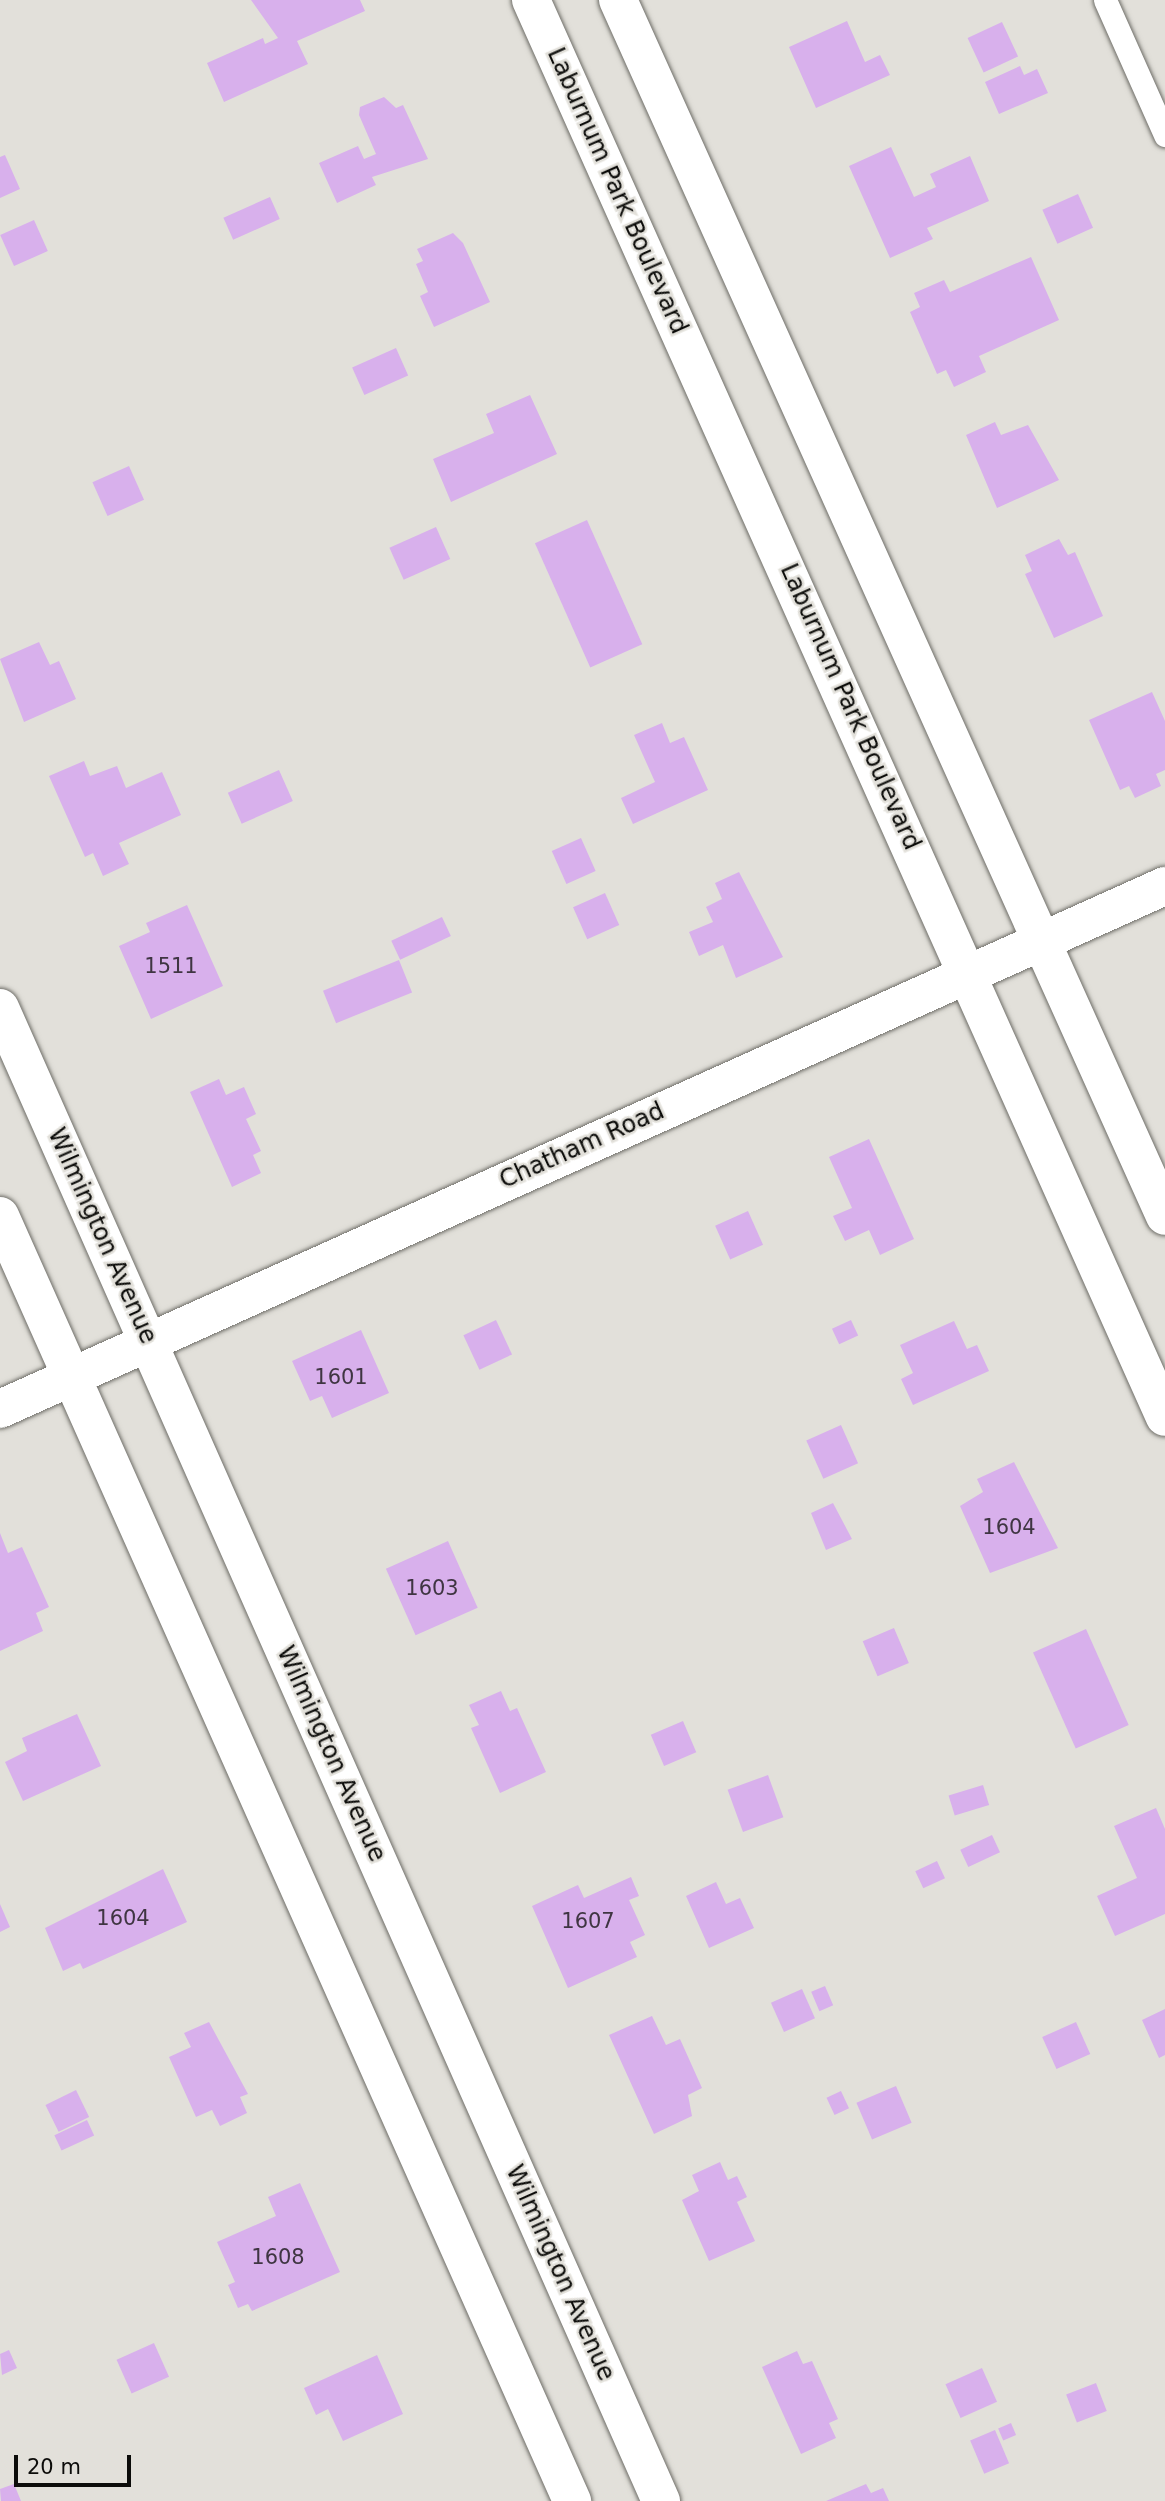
<!DOCTYPE html>
<style>
body{margin:0}
#map{position:relative;width:1165px;height:2501px;overflow:hidden;background:#e2e0da;font-family:"DejaVu Sans",sans-serif}
div>[style]{position:absolute}
[style*='--x']{left:calc(var(--x)*1px);top:calc(var(--y)*1px);width:calc(var(--w)*1px);rotate:calc(var(--a)*1deg)}
.building>*{inset:0;background:#d8b0ec;transform-origin:0 0}
.roads{filter:drop-shadow(0 0 2px #6e6d67) drop-shadow(0 0 2px #6e6d67)}
.lane>*{height:23px;margin:-11.5px;padding:0 11.5px;transform-origin:11.5px;border-radius:11.5px;background:#fff}
.street>*{height:38px;margin:-19px;padding:0 19px;transform-origin:19px;border-radius:19px;background:#fff}
span{translate:-50% -50%;white-space:nowrap;text-align:center;line-height:1.15;-webkit-text-stroke:5px #e2e0da;paint-order:stroke}
.number-label{font-size:21px;color:#3f3542}
.number-label span{-webkit-text-stroke-width:0}
.street-label{font-size:24px;color:#0c0c0a}
.scale{position:absolute;left:14px;top:2455px;width:117px;height:32px;box-sizing:border-box;border:4px solid #0c0c0a;border-top:0;padding-left:9px;font-size:21px;line-height:24px;white-space:nowrap;color:#0c0c0a;-webkit-text-stroke:5px #e2e0da;paint-order:stroke}
</style>
<div id="map">
<div class="building">
<div style="clip-path:polygon(251px 0,360px 0,365px 11px,297px 41px,308px 64px,224px 102px,207px 63px,263px 38px,265px 44px,278px 38px)"></div>
<div style="clip-path:polygon(847px 21px,865px 62px,880px 55px,890px 75px,816px 108px,789px 47px)"></div>
<div style="left:1002px;top:22px;width:38px;height:38px;rotate:65deg"></div>
<div style="clip-path:polygon(1020px 66px,1024px 75px,1037px 69px,1048px 93px,999px 114px,985px 82px)"></div>
<div style="clip-path:polygon(384px 97px,396px 108px,403px 105px,428px 159px,372px 177px,376px 185px,337px 203px,319px 163px,358px 146px,364px 159px,376px 154px,359px 115px,360px 107px)"></div>
<div style="clip-path:polygon(891px 147px,914px 197px,936px 187px,930px 174px,970px 156px,989px 201px,927px 228px,933px 239px,890px 258px,849px 166px)"></div>
<div style="clip-path:polygon(5px 155px,20px 189px,0 198px,0 157px)"></div>
<div style="left:1078px;top:194px;width:37px;height:39px;rotate:66deg"></div>
<div style="left:270px;top:197px;width:24px;height:51px;rotate:66deg"></div>
<div style="left:34px;top:220px;width:34px;height:37px;rotate:66deg"></div>
<div style="clip-path:polygon(453px 233px,463px 243px,490px 302px,434px 327px,420px 296px,428px 292px,416px 264px,423px 261px,417px 249px)"></div>
<div style="clip-path:polygon(1031px 257px,1059px 320px,979px 356px,986px 372px,954px 387px,946px 370px,937px 374px,910px 312px,920px 307px,914px 293px,944px 280px,950px 292px)"></div>
<div style="left:396px;top:348px;width:30px;height:48px;rotate:66deg"></div>
<div style="clip-path:polygon(530px 395px,557px 454px,451px 502px,433px 459px,494px 433px,486px 414px)"></div>
<div style="clip-path:polygon(995px 422px,1001px 435px,1028px 425px,1059px 480px,997px 508px,966px 435px)"></div>
<div style="left:129px;top:466px;width:37px;height:40px;rotate:66deg"></div>
<div style="left:587px;top:520px;width:136px;height:57px;rotate:66deg"></div>
<div style="left:436px;top:527px;width:35px;height:51px;rotate:66deg"></div>
<div style="clip-path:polygon(1059px 539px,1068px 555px,1075px 552px,1103px 616px,1054px 638px,1025px 574px,1032px 571px,1025px 555px)"></div>
<div style="clip-path:polygon(39px 642px,50px 665px,59px 661px,76px 699px,24px 722px,0 659px)"></div>
<div style="clip-path:polygon(1152px 692px,1165px 721px,1165px 770px,1156px 774px,1161px 786px,1135px 798px,1129px 786px,1120px 790px,1089px 720px)"></div>
<div style="clip-path:polygon(662px 723px,670px 743px,684px 737px,708px 790px,633px 824px,621px 798px,655px 782px,634px 735px)"></div>
<div style="clip-path:polygon(84px 761px,90px 776px,117px 766px,126px 788px,162px 772px,181px 815px,119px 843px,129px 864px,103px 876px,93px 853px,85px 857px,49px 776px)"></div>
<div style="left:279px;top:770px;width:34px;height:56px;rotate:66deg"></div>
<div style="left:581px;top:838px;width:36px;height:32px;rotate:66deg"></div>
<div style="clip-path:polygon(739px 872px,783px 957px,736px 978px,723px 945px,699px 956px,689px 932px,713px 922px,706px 907px,722px 899px,715px 883px)"></div>
<div style="left:605px;top:893px;width:35px;height:35px;rotate:66deg"></div>
<div style="clip-path:polygon(187px 905px,223px 986px,151px 1019px,119px 946px,150px 932px,146px 923px)"></div>
<div style="left:442px;top:917px;width:21px;height:56px;rotate:65deg"></div>
<div style="left:399px;top:960px;width:35px;height:82px;rotate:68deg"></div>
<div style="clip-path:polygon(219px 1079px,226px 1095px,244px 1087px,256px 1114px,246px 1119px,261px 1151px,253px 1155px,261px 1173px,232px 1187px,190px 1092px)"></div>
<div style="clip-path:polygon(869px 1139px,914px 1239px,880px 1255px,869px 1230px,845px 1241px,833px 1216px,852px 1208px,829px 1157px)"></div>
<div style="left:748px;top:1211px;width:37px;height:36px;rotate:66deg"></div>
<div style="left:496px;top:1320px;width:38px;height:36px;rotate:65deg"></div>
<div style="left:851px;top:1320px;width:17px;height:21px;rotate:65deg"></div>
<div style="clip-path:polygon(954px 1321px,967px 1349px,977px 1345px,989px 1371px,913px 1405px,901px 1379px,913px 1373px,900px 1345px)"></div>
<div style="clip-path:polygon(361px 1330px,389px 1393px,332px 1418px,322px 1396px,310px 1401px,292px 1361px)"></div>
<div style="left:841px;top:1425px;width:42px;height:38px;rotate:66deg"></div>
<div style="clip-path:polygon(1014px 1462px,1058px 1548px,990px 1573px,960px 1506px,983px 1492px,977px 1479px)"></div>
<div style="clip-path:polygon(833px 1503px,852px 1539px,826px 1550px,811px 1513px)"></div>
<div style="clip-path:polygon(0 1533px,8px 1553px,22px 1547px,49px 1607px,36px 1613px,43px 1631px,0 1651px)"></div>
<div style="left:448px;top:1541px;width:73px;height:68px;rotate:66deg"></div>
<div style="left:894px;top:1628px;width:38px;height:34px;rotate:67deg"></div>
<div style="left:1086px;top:1629px;width:105px;height:58px;rotate:66deg"></div>
<div style="clip-path:polygon(501px 1691px,510px 1711px,517px 1708px,546px 1772px,500px 1793px,471px 1728px,479px 1725px,469px 1705px)"></div>
<div style="clip-path:polygon(77px 1714px,101px 1766px,23px 1801px,5px 1762px,27px 1751px,22px 1738px)"></div>
<div style="left:683px;top:1721px;width:34px;height:35px;rotate:67deg"></div>
<div style="left:768px;top:1775px;width:45px;height:43px;rotate:70deg"></div>
<div style="left:983px;top:1785px;width:21px;height:36px;rotate:73deg"></div>
<div style="clip-path:polygon(1156px 1808px,1165px 1829px,1165px 1914px,1115px 1936px,1097px 1896px,1137px 1878px,1114px 1826px)"></div>
<div style="left:992px;top:1835px;width:19px;height:35px;rotate:65deg"></div>
<div style="left:937px;top:1861px;width:19px;height:24px;rotate:65deg"></div>
<div style="clip-path:polygon(163px 1869px,187px 1922px,83px 1969px,80px 1963px,63px 1971px,45px 1928px)"></div>
<div style="clip-path:polygon(631px 1877px,639px 1896px,629px 1900px,645px 1935px,630px 1942px,637px 1957px,568px 1988px,532px 1906px,578px 1885px,584px 1898px)"></div>
<div style="clip-path:polygon(716px 1882px,726px 1904px,740px 1898px,754px 1928px,709px 1948px,686px 1896px)"></div>
<div style="clip-path:polygon(0 1904px,10px 1927px,0 1932px)"></div>
<div style="left:825px;top:1986px;width:21px;height:15px;rotate:67deg"></div>
<div style="left:802px;top:1989px;width:32px;height:34px;rotate:66deg"></div>
<div style="clip-path:polygon(1165px 2009px,1165px 2055px,1159px 2058px,1142px 2020px)"></div>
<div style="clip-path:polygon(652px 2016px,666px 2045px,680px 2039px,702px 2088px,688px 2095px,692px 2116px,654px 2134px,609px 2035px)"></div>
<div style="clip-path:polygon(209px 2022px,248px 2094px,240px 2097px,247px 2113px,220px 2126px,212px 2110px,196px 2117px,169px 2057px,191px 2047px,184px 2033px)"></div>
<div style="left:1076px;top:2022px;width:35px;height:37px;rotate:66deg"></div>
<div style="left:896px;top:2086px;width:40px;height:43px;rotate:67deg"></div>
<div style="left:76px;top:2090px;width:30px;height:34px;rotate:64deg"></div>
<div style="left:841px;top:2091px;width:19px;height:16px;rotate:65deg"></div>
<div style="left:87px;top:2120px;width:17px;height:36px;rotate:65deg"></div>
<div style="clip-path:polygon(720px 2162px,728px 2180px,737px 2176px,747px 2197px,737px 2202px,755px 2241px,709px 2261px,682px 2200px,699px 2191px,692px 2175px)"></div>
<div style="clip-path:polygon(300px 2183px,340px 2272px,252px 2311px,248px 2304px,238px 2308px,228px 2285px,235px 2282px,217px 2242px,276px 2216px,268px 2197px)"></div>
<div style="left:154px;top:2343px;width:37px;height:41px;rotate:66deg"></div>
<div style="clip-path:polygon(9px 2350px,17px 2368px,2px 2375px,0 2354px)"></div>
<div style="clip-path:polygon(797px 2351px,803px 2364px,812px 2361px,838px 2419px,829px 2423px,836px 2438px,801px 2454px,762px 2367px)"></div>
<div style="clip-path:polygon(377px 2355px,403px 2414px,343px 2441px,328px 2409px,316px 2415px,304px 2388px)"></div>
<div style="left:982px;top:2368px;width:37px;height:40px;rotate:66deg"></div>
<div style="left:1096px;top:2383px;width:30px;height:32px;rotate:69deg"></div>
<div style="left:1011px;top:2423px;width:13px;height:14px;rotate:67deg"></div>
<div style="left:995px;top:2430px;width:36px;height:27px;rotate:67deg"></div>
<div style="clip-path:polygon(14px 2484px,21px 2501px,1px 2501px,0 2489px)"></div>
<div style="clip-path:polygon(866px 2484px,871px 2493px,883px 2488px,889px 2501px,826px 2501px)"></div>
</div>
<div class="roads">
<div class="lane">
<div style="--x:1105;--y:0;--w:148;--a:66"></div>
</div>
<div class="street">
<div style="--x:531;--y:0;--w:1552;--a:65.9"></div>
<div style="--x:618;--y:0;--w:1333;--a:65.78"></div>
<div style="--x:0;--y:1008;--w:1633;--a:66.12"></div>
<div style="--x:0;--y:1216;--w:1407;--a:66"></div>
<div style="--x:0;--y:1409;--w:1277;--a:-24.18"></div>
</div>
</div>
<div class="number-label">
<span style="left:171px;top:966px">1511</span>
<span style="left:341px;top:1377px">1601</span>
<span style="left:1009px;top:1527px">1604</span>
<span style="left:432px;top:1588px">1603</span>
<span style="left:123px;top:1918px">1604</span>
<span style="left:588px;top:1921px">1607</span>
<span style="left:278px;top:2257px">1608</span>
</div>
<div class="street-label">
<span style="left:617px;top:191px;rotate:66deg">Laburnum Park Boulevard</span>
<span style="left:850px;top:707px;rotate:66deg">Laburnum Park Boulevard</span>
<span style="left:582px;top:1146px;rotate:-24deg">Chatham Road</span>
<span style="left:102px;top:1236px;rotate:66deg">Wilmington Avenue</span>
<span style="left:331px;top:1754px;rotate:66deg">Wilmington Avenue</span>
<span style="left:560px;top:2273px;rotate:66deg">Wilmington Avenue</span>
</div>
<div class="scale">20 m</div>
</div>
